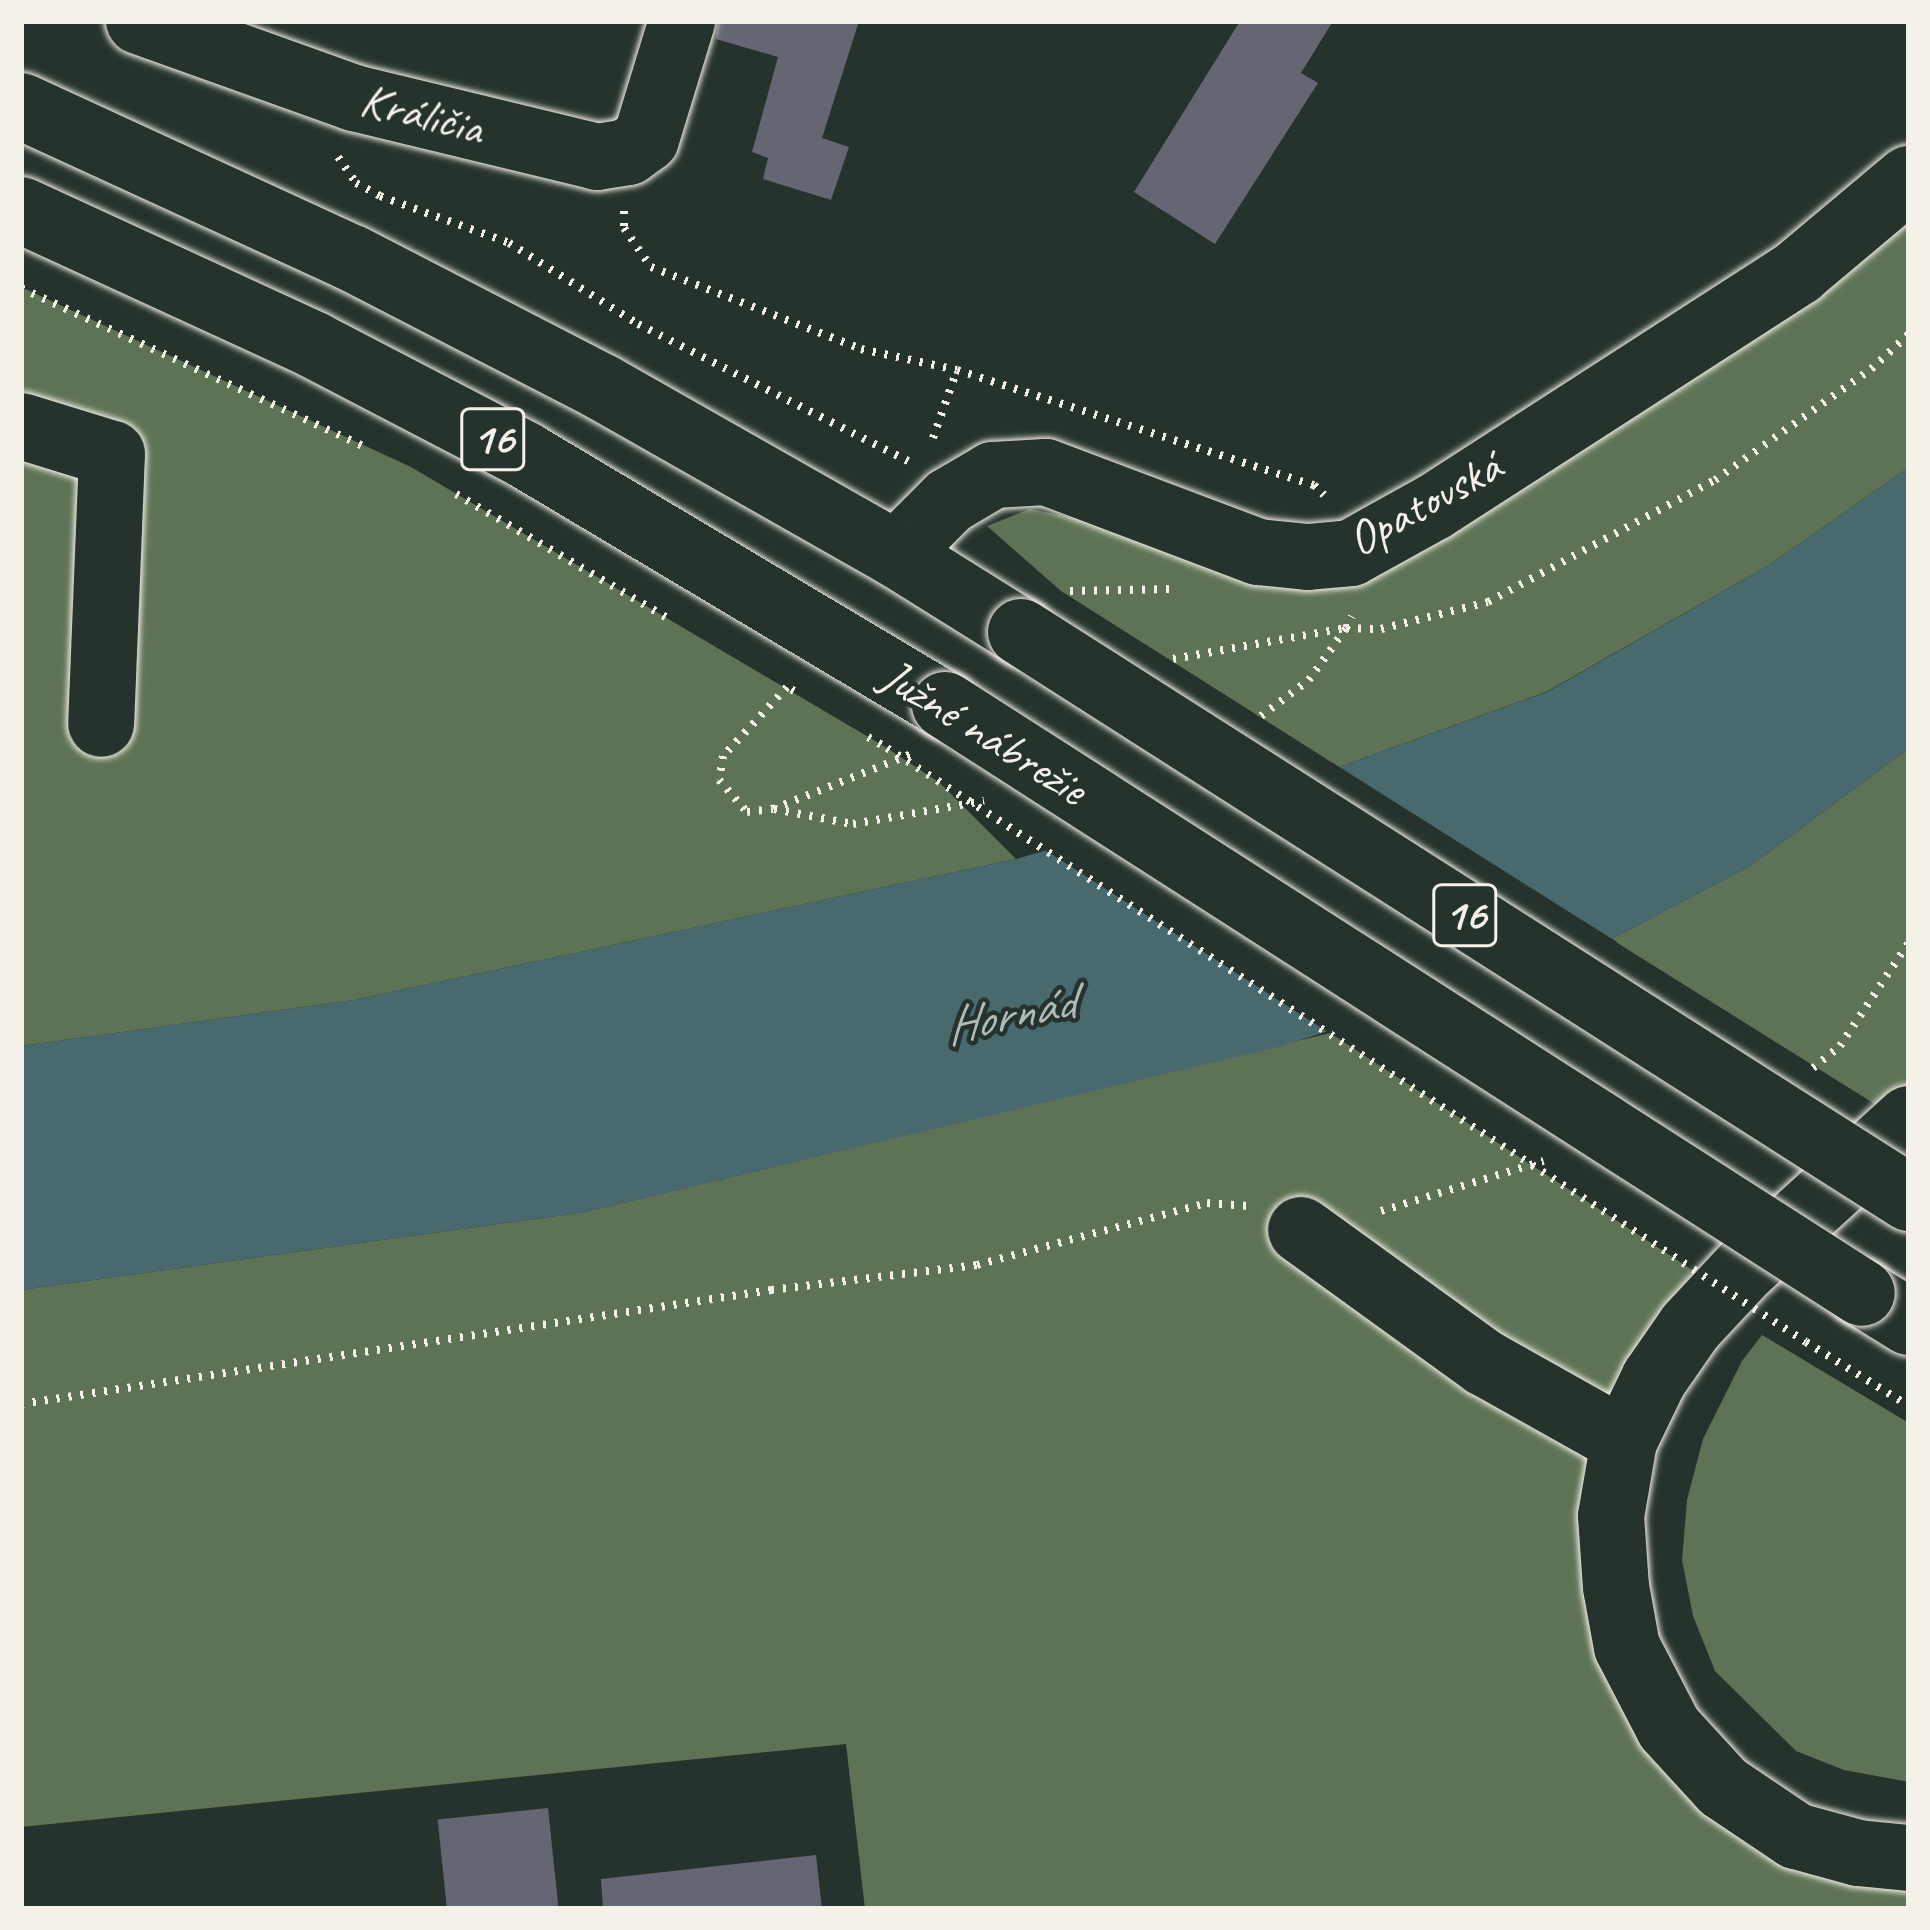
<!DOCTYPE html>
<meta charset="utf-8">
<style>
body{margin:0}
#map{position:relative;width:1930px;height:1930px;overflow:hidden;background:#26332d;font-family:Caveat,sans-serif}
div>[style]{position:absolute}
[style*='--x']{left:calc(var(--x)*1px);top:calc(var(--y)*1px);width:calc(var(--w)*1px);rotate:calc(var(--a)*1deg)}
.green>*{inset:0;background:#5e7255}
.water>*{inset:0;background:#486a6f}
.pier>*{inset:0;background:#26332d}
.building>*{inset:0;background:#656673;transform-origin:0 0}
.path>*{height:8px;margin-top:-4px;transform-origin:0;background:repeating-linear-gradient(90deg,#f4f1e8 0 3px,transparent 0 12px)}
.roads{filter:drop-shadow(0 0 3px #f4f1e8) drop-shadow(0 0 3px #f4f1e8)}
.minor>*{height:66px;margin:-33px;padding:0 33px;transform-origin:33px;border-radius:33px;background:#26332d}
.highway>*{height:66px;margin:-33px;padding:0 33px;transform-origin:33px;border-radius:33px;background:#26332d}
.path-bridge>*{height:8px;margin-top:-4px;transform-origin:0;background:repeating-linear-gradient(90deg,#f4f1e8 0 3px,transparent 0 12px)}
.bridges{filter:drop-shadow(0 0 3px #f4f1e8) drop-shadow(0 0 3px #f4f1e8)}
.highway-bridge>*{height:66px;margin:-33px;padding:0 33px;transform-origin:33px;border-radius:33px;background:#26332d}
span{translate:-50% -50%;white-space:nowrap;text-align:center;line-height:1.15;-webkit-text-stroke:9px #26332d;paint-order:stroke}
.shield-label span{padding:3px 9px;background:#26332d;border:3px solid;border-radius:9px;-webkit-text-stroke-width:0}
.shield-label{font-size:45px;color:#f4f1e8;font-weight:700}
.street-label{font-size:48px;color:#f4f1e8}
.water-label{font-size:51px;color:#afbbb8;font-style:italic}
.frame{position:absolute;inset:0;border:24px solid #f4f1e8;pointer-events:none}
</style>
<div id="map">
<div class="green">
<div style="clip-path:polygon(1909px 166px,1909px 467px,1769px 565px,1546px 692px,1339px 767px,1061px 591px,987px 526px,1030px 509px,1094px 522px,1261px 578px)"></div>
<div style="clip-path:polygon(21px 287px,411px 467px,887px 748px,940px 783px,1016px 859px,354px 1000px,21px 1046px)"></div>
<div style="clip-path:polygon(1909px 748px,1909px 1115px,1902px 1121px,1611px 939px,1750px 866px)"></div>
<div style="clip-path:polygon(1330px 1033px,1726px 1292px,1690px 1327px,1616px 1587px,1723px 1787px,1909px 1858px,1909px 1909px,865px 1909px,846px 1744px,21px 1827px,21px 1290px,585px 1212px)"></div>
<div style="clip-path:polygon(1762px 1335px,1909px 1423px,1909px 1782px,1844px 1770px,1796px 1751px,1715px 1671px,1693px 1616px,1682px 1560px,1687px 1500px,1703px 1439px,1742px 1361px)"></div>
</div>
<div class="water">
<div style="clip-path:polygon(1909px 467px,1909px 748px,1750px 866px,1611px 939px,1282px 1046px,585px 1212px,21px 1290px,21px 1046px,354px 1000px,1016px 859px,1339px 767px,1547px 692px,1769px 565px)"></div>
</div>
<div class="pier">
<div style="clip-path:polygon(1333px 763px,1617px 942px,1334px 1036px,1039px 846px)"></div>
</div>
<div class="building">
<div style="clip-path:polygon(718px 21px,859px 21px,822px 138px,849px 147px,831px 200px,763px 179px,768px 158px,752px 152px,778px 57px,716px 39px)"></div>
<div style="clip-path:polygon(1240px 21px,1333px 21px,1301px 73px,1318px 83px,1215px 244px,1134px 192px)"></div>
<div style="left:548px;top:1808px;width:102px;height:111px;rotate:84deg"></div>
<div style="clip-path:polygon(816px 1855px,822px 1909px,603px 1909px,601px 1879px)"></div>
</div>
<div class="path">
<div style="--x:338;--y:157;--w:32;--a:55"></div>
<div style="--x:356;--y:183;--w:27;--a:28"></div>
<div style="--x:380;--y:196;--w:137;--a:20"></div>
<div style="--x:509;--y:243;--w:152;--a:32.1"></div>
<div style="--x:638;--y:324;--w:303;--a:26.9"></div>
<div style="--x:624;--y:211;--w:17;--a:90"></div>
<div style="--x:624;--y:228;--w:47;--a:55.3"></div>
<div style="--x:651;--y:267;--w:225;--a:21.3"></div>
<div style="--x:861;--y:349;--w:98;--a:12.3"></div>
<div style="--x:957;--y:370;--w:375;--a:17.9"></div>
<div style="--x:1314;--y:485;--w:14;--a:45"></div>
<div style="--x:21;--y:288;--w:377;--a:24.8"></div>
<div style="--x:933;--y:438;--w:72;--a:-70.6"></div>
<div style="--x:456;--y:494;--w:243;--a:30.4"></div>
<div style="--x:1070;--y:591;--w:105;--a:-1.1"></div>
<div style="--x:1173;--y:659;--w:176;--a:-10.2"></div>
<div style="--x:1346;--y:628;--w:13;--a:-63"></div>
<div style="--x:794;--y:691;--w:8;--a:-150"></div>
<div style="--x:787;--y:687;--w:94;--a:132.8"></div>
<div style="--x:723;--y:756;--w:24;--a:99"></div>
<div style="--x:719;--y:780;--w:43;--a:48.8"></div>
<div style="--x:747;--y:812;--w:26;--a:-7"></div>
<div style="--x:773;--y:809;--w:149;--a:-21.7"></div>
<div style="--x:1261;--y:716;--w:60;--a:-36.9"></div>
<div style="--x:1309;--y:680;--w:64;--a:-54.6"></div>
<div style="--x:1346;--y:628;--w:35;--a:2"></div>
<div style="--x:1381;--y:629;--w:110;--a:-14.2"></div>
<div style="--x:1488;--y:602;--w:258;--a:-28.3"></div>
<div style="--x:1715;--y:480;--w:191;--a:-35.4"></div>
<div style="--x:1871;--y:369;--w:52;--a:-42.6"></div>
<div style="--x:868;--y:737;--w:22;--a:30"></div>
<div style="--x:774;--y:809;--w:80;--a:10.8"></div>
<div style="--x:853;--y:824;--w:133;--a:-10"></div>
<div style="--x:1813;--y:1068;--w:35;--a:-39"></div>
<div style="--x:1840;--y:1046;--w:125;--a:-56.4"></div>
<div style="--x:1381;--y:1211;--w:170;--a:-17.1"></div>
<div style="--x:1806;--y:1342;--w:121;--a:31.9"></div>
<div style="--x:21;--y:1404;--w:759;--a:-8.64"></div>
<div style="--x:771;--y:1290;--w:208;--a:-6.9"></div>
<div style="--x:977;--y:1265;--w:238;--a:-15.1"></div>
<div style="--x:1207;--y:1203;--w:41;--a:4.2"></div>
</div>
<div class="roads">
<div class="minor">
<div style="--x:139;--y:21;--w:228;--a:19.7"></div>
<div style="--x:354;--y:98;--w:250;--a:13.6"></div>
<div style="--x:597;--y:157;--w:31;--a:-9"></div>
<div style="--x:628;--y:152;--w:22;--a:-36"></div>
<div style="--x:646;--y:139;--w:123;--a:-73"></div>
<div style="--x:21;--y:426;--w:95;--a:17.1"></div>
<div style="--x:112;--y:454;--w:270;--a:92.3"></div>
<div style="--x:896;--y:554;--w:75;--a:-45"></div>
<div style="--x:949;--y:501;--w:51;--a:-30.6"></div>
<div style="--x:993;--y:475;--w:53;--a:-3.2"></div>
<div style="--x:1046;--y:472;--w:227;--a:20.7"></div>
<div style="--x:1258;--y:552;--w:50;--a:5.7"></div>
<div style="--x:1308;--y:557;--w:43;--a:-5.3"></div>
<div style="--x:1351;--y:553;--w:95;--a:-29"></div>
<div style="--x:1434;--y:507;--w:433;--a:-32.8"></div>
<div style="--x:1798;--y:272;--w:145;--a:-40"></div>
<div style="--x:1301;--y:1230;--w:227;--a:35.9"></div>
<div style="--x:1485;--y:1363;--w:159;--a:29.3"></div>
</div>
<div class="highway">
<div style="--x:21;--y:106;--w:364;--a:24.7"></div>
<div style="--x:352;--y:258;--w:281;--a:27.3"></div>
<div style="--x:602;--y:387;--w:338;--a:29.6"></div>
<div style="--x:896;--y:554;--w:147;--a:32"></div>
<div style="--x:21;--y:210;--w:323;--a:24.7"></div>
<div style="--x:314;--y:345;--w:238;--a:27.5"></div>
<div style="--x:525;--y:455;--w:489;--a:30.8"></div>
<div style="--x:1909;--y:1119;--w:223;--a:137.7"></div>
<div style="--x:1744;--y:1269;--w:79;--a:133"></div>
<div style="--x:1690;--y:1327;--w:63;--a:124.7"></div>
<div style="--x:1654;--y:1379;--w:69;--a:115.8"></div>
<div style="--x:1624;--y:1441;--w:76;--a:99.8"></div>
<div style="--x:1611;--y:1516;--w:71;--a:86"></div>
<div style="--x:1616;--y:1587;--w:61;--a:79.6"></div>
<div style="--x:1627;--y:1647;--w:91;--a:62.6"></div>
<div style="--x:1669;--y:1728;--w:80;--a:47.5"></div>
<div style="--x:1723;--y:1787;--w:88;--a:33.9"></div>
<div style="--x:1796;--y:1836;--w:64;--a:15.3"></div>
<div style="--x:1858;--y:1853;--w:51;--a:5.6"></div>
<div style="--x:1862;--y:1293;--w:55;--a:31.7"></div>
</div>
</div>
<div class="path-bridge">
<div style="--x:887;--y:748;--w:1094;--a:32.88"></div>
</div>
<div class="bridges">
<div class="highway-bridge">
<div style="--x:1021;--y:632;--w:1053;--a:32.51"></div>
<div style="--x:945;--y:705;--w:1089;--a:32.67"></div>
</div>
</div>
<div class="shield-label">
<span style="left:493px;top:439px">16</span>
<span style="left:1465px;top:915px">16</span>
</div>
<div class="street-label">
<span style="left:422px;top:114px;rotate:14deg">Králičia</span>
<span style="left:1424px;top:503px;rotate:-29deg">Opatovská</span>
<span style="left:984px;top:732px;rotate:32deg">Južné nábrežie</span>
</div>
<div class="water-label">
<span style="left:1009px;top:1014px;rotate:-12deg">Hornád</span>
</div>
<div class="frame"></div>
</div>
